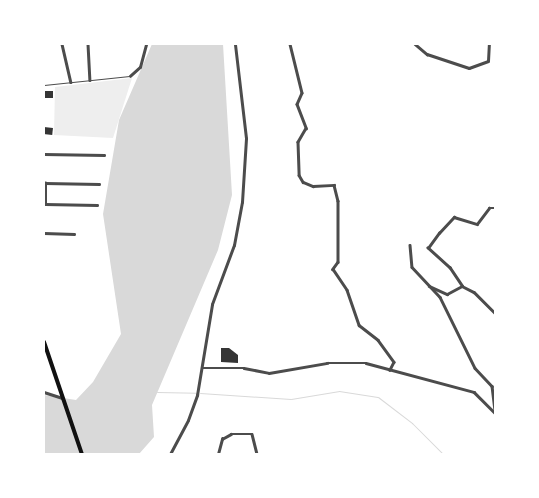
<!DOCTYPE html>
<style>
body{margin:0}
#map{position:relative;width:539px;height:498px;overflow:hidden;background:#fff;font-family:"DejaVu Sans",sans-serif}
div>[style]{position:absolute}
[style*='--x']{left:calc(var(--x)*1px);top:calc(var(--y)*1px);width:calc(var(--w)*1px);rotate:calc(var(--a)*1deg)}
.green>*{inset:0;background:#eee}
.water>*{inset:0;background:#d9d9d9}
.stream>*{height:1px;margin:-0.5px;padding:0 0.5px;transform-origin:0.5px;border-radius:0.5px;background:#d9d9d9}
.building>*{inset:0;background:#353535;transform-origin:0 0}
.service>*{height:1px;margin:-0.5px;padding:0 0.5px;transform-origin:0.5px;border-radius:0.5px;background:#4c4c4c}
.minor>*{height:2.5px;margin:-1.25px;padding:0 1.25px;transform-origin:1.25px;border-radius:1.25px;background:#4c4c4c}
.tertiary>*{height:3px;margin:-1.5px;padding:0 1.5px;transform-origin:1.5px;border-radius:1.5px;background:#4c4c4c}
.secondary>*{height:4px;margin:-2px;padding:0 2px;transform-origin:2px;border-radius:2px;background:#111}
span{translate:-50% -50%;white-space:nowrap;text-align:center;line-height:1.15;-webkit-text-stroke:4px #fff;paint-order:stroke}
.frame{position:absolute;inset:0;border:45px solid #fff;pointer-events:none}
</style>
<div id="map">
<div class="green">
<div style="clip-path:polygon(132px 78px,113px 138px,54px 135px,55px 87px)"></div>
</div>
<div class="water">
<div style="clip-path:polygon(152px 44px,223px 44px,232px 195px,218px 250px,152px 405px,154px 437px,139px 454px,44px 454px,44px 395px,76px 400px,93px 382px,121px 334px,103px 214px,119px 120px)"></div>
</div>
<div class="stream">
<div style="--x:157;--y:392;--w:39;--a:1"></div>
<div style="--x:200;--y:393;--w:91;--a:3.8"></div>
<div style="--x:291;--y:399;--w:49;--a:-9.5"></div>
<div style="--x:339;--y:391;--w:39;--a:9"></div>
<div style="--x:378;--y:397;--w:43;--a:37.4"></div>
<div style="--x:412;--y:423;--w:44;--a:45"></div>
</div>
<div class="building">
<div style="left:44px;top:91px;width:9px;height:7px"></div>
<div style="left:44px;top:127px;width:9px;height:7px;rotate:6deg"></div>
<div style="clip-path:polygon(221px 348px,229px 348px,238px 355px,238px 363px,221px 362px)"></div>
</div>
<div class="service">
<div style="--x:44;--y:85;--w:86;--a:-6"></div>
</div>
<div class="minor">
<div style="--x:62;--y:44;--w:39;--a:77"></div>
<div style="--x:88;--y:44;--w:36;--a:87"></div>
<div style="--x:290;--y:44;--w:50;--a:76.2"></div>
<div style="--x:302;--y:93;--w:12;--a:114"></div>
<div style="--x:297;--y:104;--w:26;--a:69"></div>
<div style="--x:306;--y:128;--w:16;--a:120"></div>
<div style="--x:298;--y:142;--w:33;--a:88"></div>
<div style="--x:299;--y:175;--w:8;--a:60"></div>
<div style="--x:303;--y:182;--w:11;--a:22"></div>
<div style="--x:313;--y:186;--w:21;--a:-3"></div>
<div style="--x:334;--y:185;--w:16;--a:76"></div>
<div style="--x:338;--y:201;--w:61;--a:90"></div>
<div style="--x:338;--y:262;--w:9;--a:126"></div>
<div style="--x:333;--y:269;--w:25;--a:56"></div>
<div style="--x:347;--y:290;--w:37;--a:71"></div>
<div style="--x:359;--y:325;--w:24;--a:38"></div>
<div style="--x:378;--y:340;--w:27;--a:54"></div>
<div style="--x:394;--y:362;--w:9;--a:117"></div>
<div style="--x:415;--y:44;--w:16;--a:40"></div>
<div style="--x:427;--y:54;--w:44;--a:18.4"></div>
<div style="--x:469;--y:68;--w:20;--a:-20"></div>
<div style="--x:488;--y:61;--w:17;--a:-87"></div>
<div style="--x:130;--y:76;--w:13;--a:-42"></div>
<div style="--x:140;--y:67;--w:24;--a:-75"></div>
<div style="--x:44;--y:154;--w:60;--a:1"></div>
<div style="--x:45;--y:204;--w:21;--a:-90"></div>
<div style="--x:45;--y:183;--w:54;--a:1.1"></div>
<div style="--x:45;--y:204;--w:52;--a:1.1"></div>
<div style="--x:44;--y:233;--w:30;--a:2"></div>
<div style="--x:410;--y:245;--w:22;--a:85"></div>
<div style="--x:412;--y:267;--w:41;--a:47"></div>
<div style="--x:440;--y:297;--w:79;--a:63.8"></div>
<div style="--x:475;--y:368;--w:25;--a:47"></div>
<div style="--x:492;--y:386;--w:25;--a:83"></div>
<div style="--x:429;--y:286;--w:20;--a:24"></div>
<div style="--x:447;--y:294;--w:17;--a:-28"></div>
<div style="--x:462;--y:286;--w:22;--a:-124"></div>
<div style="--x:450;--y:268;--w:30;--a:-138"></div>
<div style="--x:428;--y:248;--w:19;--a:-54"></div>
<div style="--x:439;--y:233;--w:22;--a:-47"></div>
<div style="--x:454;--y:217;--w:24;--a:17"></div>
<div style="--x:477;--y:224;--w:20;--a:-53"></div>
<div style="--x:489;--y:208;--w:6;--a:0"></div>
<div style="--x:462;--y:286;--w:13;--a:27"></div>
<div style="--x:474;--y:292;--w:30;--a:45"></div>
<div style="--x:202;--y:368;--w:42;--a:0"></div>
<div style="--x:244;--y:368;--w:25;--a:11"></div>
<div style="--x:269;--y:373;--w:59;--a:-9.8"></div>
<div style="--x:327;--y:363;--w:39;--a:0"></div>
<div style="--x:366;--y:363;--w:112;--a:15"></div>
<div style="--x:474;--y:392;--w:30;--a:45"></div>
<div style="--x:44;--y:392;--w:19;--a:18"></div>
<div style="--x:218;--y:454;--w:16;--a:-75"></div>
<div style="--x:222;--y:439;--w:10;--a:-29"></div>
<div style="--x:231;--y:434;--w:21;--a:0"></div>
<div style="--x:252;--y:434;--w:21;--a:76"></div>
</div>
<div class="tertiary">
<div style="--x:170;--y:454;--w:38;--a:-62"></div>
<div style="--x:188;--y:420;--w:27;--a:-70"></div>
<div style="--x:197;--y:395;--w:92;--a:-80.6"></div>
<div style="--x:212;--y:304;--w:63;--a:-69.6"></div>
<div style="--x:234;--y:245;--w:44;--a:-79.5"></div>
<div style="--x:242;--y:202;--w:64;--a:-86.4"></div>
<div style="--x:246;--y:138;--w:95;--a:-96.7"></div>
</div>
<div class="secondary">
<div style="--x:44;--y:342;--w:118;--a:71.3"></div>
</div>
<div class="frame"></div>
</div>
